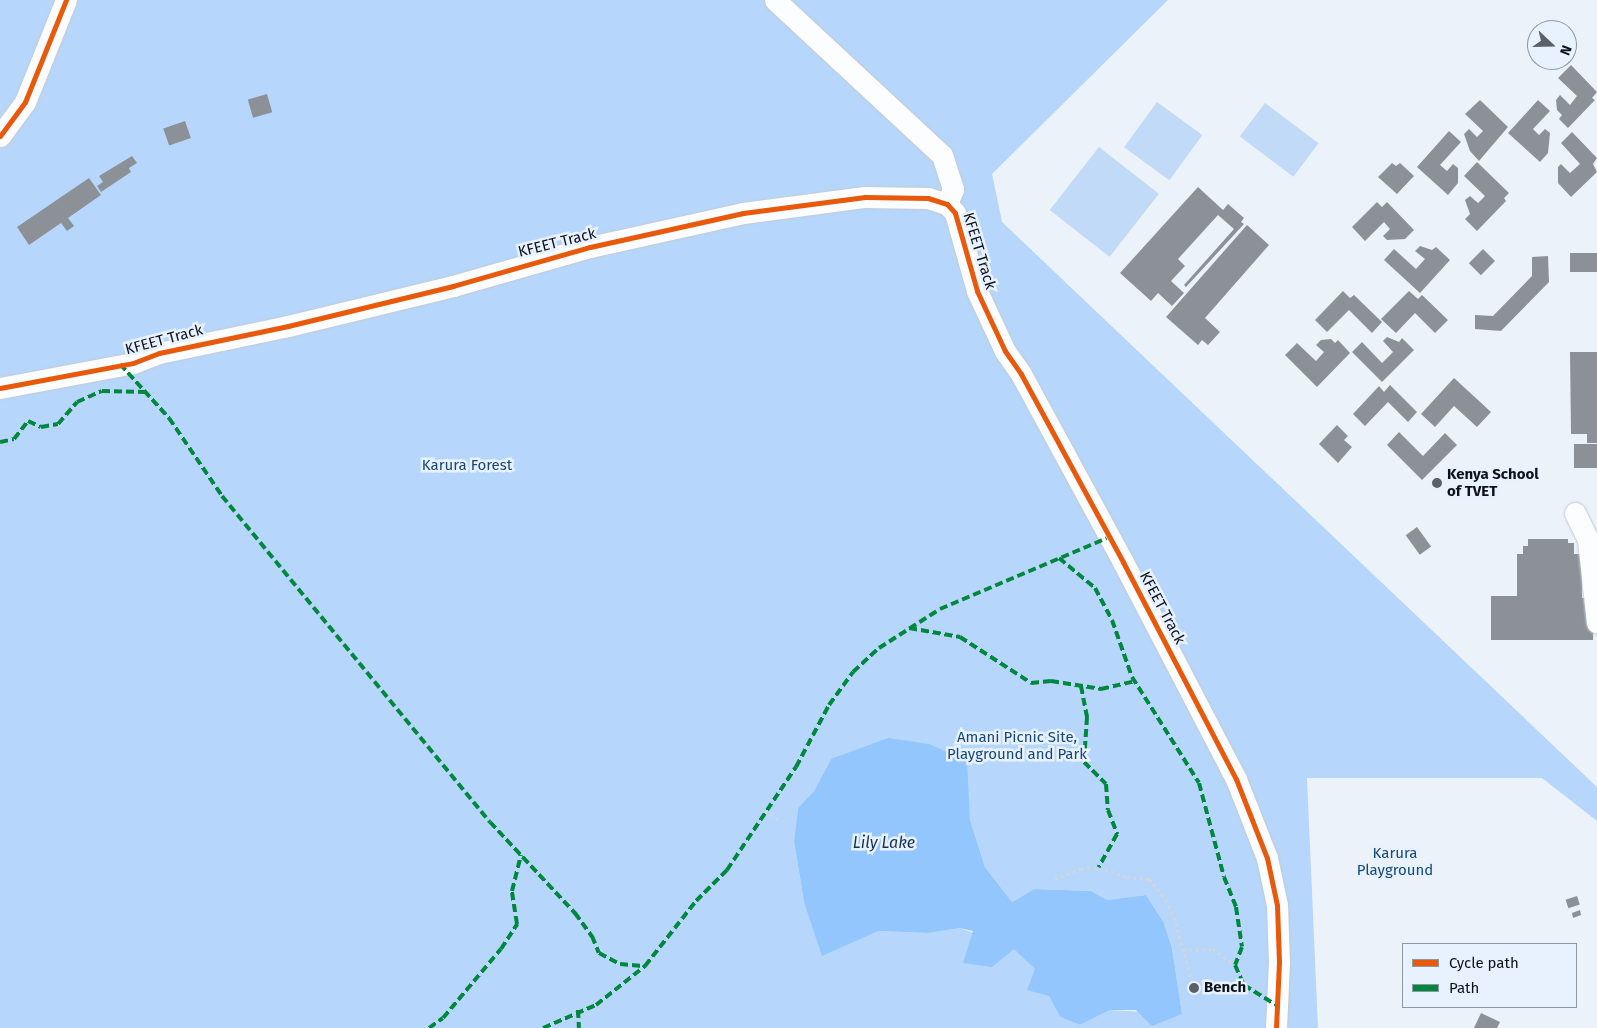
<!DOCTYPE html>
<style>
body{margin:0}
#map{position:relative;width:1597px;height:1028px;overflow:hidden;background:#ecf2f9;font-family:"Fira Sans",sans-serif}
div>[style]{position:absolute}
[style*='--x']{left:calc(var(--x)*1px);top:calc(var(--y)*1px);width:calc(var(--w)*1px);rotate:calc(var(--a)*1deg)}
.green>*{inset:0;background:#c1daf7;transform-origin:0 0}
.forest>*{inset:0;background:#b6d7fb}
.water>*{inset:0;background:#92c6fc}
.building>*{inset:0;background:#8c9198;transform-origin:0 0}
.path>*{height:3px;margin-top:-1.5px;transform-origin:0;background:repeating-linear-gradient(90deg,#d4d6d8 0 2.5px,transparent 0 6.5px)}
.roads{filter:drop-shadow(0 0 1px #c4cad1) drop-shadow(0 0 1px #c4cad1)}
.minor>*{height:21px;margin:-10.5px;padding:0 10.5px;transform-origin:10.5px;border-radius:10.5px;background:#fcfdfe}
.quiet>*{height:4px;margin-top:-2px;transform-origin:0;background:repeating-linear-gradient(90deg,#00873e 0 8px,transparent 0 12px)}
.cycleway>*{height:5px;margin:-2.5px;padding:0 2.5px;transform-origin:2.5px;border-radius:2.5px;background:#e8590c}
.dots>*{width:14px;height:14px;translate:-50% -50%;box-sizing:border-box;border:2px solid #e7f2fe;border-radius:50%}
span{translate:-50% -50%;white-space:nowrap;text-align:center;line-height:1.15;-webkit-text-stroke:5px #e7f2fe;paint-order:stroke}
.street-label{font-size:15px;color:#0c1218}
.park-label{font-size:15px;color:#164777}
.poi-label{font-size:15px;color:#0c1218;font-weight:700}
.left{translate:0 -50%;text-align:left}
.water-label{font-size:16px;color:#14314f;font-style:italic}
.legend{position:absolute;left:1402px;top:943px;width:175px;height:65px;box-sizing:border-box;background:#e7f2fe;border:1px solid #8f98a2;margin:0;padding:6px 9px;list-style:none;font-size:15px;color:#0c1218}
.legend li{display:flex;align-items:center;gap:10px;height:25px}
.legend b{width:25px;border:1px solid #8f98a2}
.north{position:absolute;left:1527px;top:20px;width:50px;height:50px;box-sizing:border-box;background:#e7f2fe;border:1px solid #8f98a2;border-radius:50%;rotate:111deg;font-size:14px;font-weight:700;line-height:20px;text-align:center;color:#0c1218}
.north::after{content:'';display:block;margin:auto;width:18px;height:22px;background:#5a6067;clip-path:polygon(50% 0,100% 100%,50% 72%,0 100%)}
</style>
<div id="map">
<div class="green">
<div style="left:1157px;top:102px;width:56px;height:56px;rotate:36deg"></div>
<div style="left:1265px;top:103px;width:67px;height:42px;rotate:37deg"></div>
<div style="left:1099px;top:147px;width:76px;height:80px;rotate:38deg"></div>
</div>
<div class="forest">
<div style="clip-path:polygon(evenodd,0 0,1168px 0,992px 174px,1002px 222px,1597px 787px,1597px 821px,1542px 778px,1307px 778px,1318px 1028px,0 1028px,0 0,831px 759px,966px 761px,970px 820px,985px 867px,1012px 902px,1034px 889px,1091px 891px,1107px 900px,1146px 895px,1164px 923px,1172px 948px,1182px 1014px,1110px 1010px,1080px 1025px,1060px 1017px,1035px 969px,1014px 948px,960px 928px,928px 933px,878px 931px,804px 902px,794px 841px,798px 808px,814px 791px,831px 759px)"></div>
</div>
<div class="water">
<div style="clip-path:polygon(888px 738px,929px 744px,967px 761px,970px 820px,985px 867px,1012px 902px,1034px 889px,1091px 891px,1107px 900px,1146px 895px,1164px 923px,1172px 948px,1182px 1014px,1152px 1026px,1136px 1010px,1110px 1010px,1080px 1025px,1060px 1017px,1049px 996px,1027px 990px,1035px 969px,1014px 949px,992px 967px,963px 963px,973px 931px,960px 928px,928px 933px,878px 931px,822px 956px,804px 902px,794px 841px,798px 808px,814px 791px,831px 759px)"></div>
</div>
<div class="building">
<div style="clip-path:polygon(1571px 65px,1597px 92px,1592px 98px,1595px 100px,1568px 128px,1559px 119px,1562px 115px,1557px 110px,1556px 100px,1560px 95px,1570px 105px,1577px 96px,1558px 78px)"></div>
<div style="left:267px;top:94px;width:19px;height:20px;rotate:74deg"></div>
<div style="clip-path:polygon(1480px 100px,1508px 127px,1479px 161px,1470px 151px,1464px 134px,1469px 129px,1477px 137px,1483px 131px,1465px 114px)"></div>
<div style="clip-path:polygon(1538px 100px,1550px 111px,1533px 129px,1539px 135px,1545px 129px,1550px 133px,1548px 153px,1540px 162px,1508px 133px)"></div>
<div style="left:185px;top:121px;width:18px;height:23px;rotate:71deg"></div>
<div style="clip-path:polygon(1449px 131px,1461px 142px,1440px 165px,1447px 171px,1453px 164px,1458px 168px,1458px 183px,1448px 195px,1417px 167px)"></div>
<div style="clip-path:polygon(1572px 132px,1597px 158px,1593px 164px,1597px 172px,1571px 197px,1558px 183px,1558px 167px,1561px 164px,1570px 173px,1580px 164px,1561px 143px)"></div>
<div style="clip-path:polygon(132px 156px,137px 163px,129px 168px,131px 172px,101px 192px,97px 186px,103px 182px,99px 176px)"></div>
<div style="clip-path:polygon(1477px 162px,1509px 193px,1504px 198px,1506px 201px,1477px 231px,1465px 219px,1470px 214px,1465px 200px,1470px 196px,1478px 203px,1485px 196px,1464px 176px)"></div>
<div style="clip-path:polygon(1392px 163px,1396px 166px,1400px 163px,1414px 176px,1397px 194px,1378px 177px)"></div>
<div style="clip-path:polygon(89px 178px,101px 195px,68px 218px,74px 226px,67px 231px,61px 223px,29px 245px,17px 227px)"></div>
<div style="clip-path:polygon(1198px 187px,1223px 210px,1228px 204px,1244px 218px,1241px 222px,1244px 224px,1186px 287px,1184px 285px,1234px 229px,1218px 215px,1178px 259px,1185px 266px,1171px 281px,1184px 293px,1172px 306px,1158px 293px,1151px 301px,1120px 273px)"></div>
<div style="clip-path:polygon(1377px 202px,1382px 207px,1387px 202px,1414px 230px,1405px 239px,1387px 240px,1383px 236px,1390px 229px,1384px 222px,1365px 241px,1352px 227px)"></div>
<div style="clip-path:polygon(1247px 225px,1269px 245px,1205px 318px,1220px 332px,1208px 345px,1202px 340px,1198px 345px,1166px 317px)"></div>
<div style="clip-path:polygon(1420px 246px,1432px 250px,1436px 247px,1450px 260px,1420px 293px,1384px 260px,1394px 249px,1416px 269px,1425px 259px,1415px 251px)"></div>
<div style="left:1483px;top:249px;width:17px;height:20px;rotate:45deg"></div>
<div style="left:1597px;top:253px;width:19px;height:27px;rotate:90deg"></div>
<div style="clip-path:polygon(1548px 256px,1549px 282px,1501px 331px,1475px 329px,1475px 315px,1493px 316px,1532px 276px,1532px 257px)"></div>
<div style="clip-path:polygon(1343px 291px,1350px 298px,1354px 295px,1382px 322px,1372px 333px,1349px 310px,1327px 332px,1315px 320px)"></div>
<div style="clip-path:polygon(1409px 291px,1418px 299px,1422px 295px,1448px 320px,1435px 333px,1415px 313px,1396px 333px,1381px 319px)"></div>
<div style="clip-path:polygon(1387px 337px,1399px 342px,1402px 338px,1414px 350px,1382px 382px,1352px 352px,1362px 342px,1382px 363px,1393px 352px,1383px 341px)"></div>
<div style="clip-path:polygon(1331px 339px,1335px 343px,1338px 340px,1350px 353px,1317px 387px,1285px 355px,1297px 343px,1316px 361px,1324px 352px,1316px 345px,1321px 340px)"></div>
<div style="clip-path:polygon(1570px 352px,1597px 352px,1597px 443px,1587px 443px,1587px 434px,1571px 434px)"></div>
<div style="clip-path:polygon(1454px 378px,1491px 412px,1477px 427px,1454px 406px,1435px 427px,1421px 414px)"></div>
<div style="clip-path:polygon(1390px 385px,1417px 412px,1408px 422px,1388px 402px,1365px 426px,1353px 414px,1379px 386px,1384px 392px)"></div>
<div style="clip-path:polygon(1337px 425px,1348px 436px,1344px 440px,1352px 447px,1338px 463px,1319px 444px)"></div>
<div style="clip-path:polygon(1399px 432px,1423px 456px,1445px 433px,1457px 445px,1422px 480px,1387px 445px)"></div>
<div style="left:1574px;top:444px;width:23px;height:24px"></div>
<div style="left:1417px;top:527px;width:24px;height:14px;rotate:54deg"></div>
<div style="clip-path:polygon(1528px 539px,1568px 539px,1568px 543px,1574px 543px,1574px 554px,1582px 554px,1582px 598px,1594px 598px,1593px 640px,1491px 640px,1491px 596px,1517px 596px,1517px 554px,1523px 554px,1523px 546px,1528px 546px)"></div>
<div style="left:1577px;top:896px;width:9px;height:12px;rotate:72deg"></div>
<div style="clip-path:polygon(1580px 910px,1581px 915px,1573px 918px,1572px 913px)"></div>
<div style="clip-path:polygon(1481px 1013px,1500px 1022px,1497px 1028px,1474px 1028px)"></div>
</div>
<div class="path">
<div style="--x:765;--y:811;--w:20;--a:33"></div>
<div style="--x:1055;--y:879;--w:28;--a:-21"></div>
<div style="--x:1081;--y:869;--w:18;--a:-6"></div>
<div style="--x:1099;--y:867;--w:30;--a:20"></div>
<div style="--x:1127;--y:877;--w:22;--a:5"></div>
<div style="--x:1149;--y:879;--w:20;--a:49"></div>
<div style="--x:1162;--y:894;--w:26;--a:62"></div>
<div style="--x:1174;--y:917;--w:74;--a:74.3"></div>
<div style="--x:1183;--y:950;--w:30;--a:-2"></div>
<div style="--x:1213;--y:949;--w:27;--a:36"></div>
</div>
<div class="roads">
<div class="minor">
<div style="--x:775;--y:0;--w:228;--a:42.9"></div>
<div style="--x:942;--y:155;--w:36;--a:72"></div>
<div style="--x:953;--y:189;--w:16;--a:112"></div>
<div style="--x:0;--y:136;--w:42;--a:-53.7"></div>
<div style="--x:25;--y:102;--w:110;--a:-68.1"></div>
<div style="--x:0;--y:388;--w:135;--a:-10.6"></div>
<div style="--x:133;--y:363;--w:28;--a:-21"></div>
<div style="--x:159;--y:353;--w:132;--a:-11.8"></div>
<div style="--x:288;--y:326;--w:170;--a:-13.6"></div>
<div style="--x:453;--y:286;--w:142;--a:-15.9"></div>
<div style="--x:590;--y:247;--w:157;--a:-12.5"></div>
<div style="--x:743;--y:213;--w:123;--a:-7.5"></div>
<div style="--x:865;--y:197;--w:63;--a:0.9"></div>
<div style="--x:928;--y:198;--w:20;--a:18"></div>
<div style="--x:947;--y:204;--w:12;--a:48"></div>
<div style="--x:955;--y:213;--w:81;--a:74.2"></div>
<div style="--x:977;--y:291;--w:66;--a:65"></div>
<div style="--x:1005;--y:351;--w:28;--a:55"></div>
<div style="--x:1021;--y:374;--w:214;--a:61.5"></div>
<div style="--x:1123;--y:562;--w:245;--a:62.5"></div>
<div style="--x:1236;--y:779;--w:85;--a:68.6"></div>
<div style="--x:1267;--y:858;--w:48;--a:78"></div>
<div style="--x:1277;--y:905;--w:57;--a:88"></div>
<div style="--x:1279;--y:962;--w:66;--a:92.6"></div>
<div style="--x:1575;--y:513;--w:30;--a:64"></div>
<div style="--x:1588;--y:540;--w:83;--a:83.8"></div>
</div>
</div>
<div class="quiet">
<div style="--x:120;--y:364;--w:73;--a:47.8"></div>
<div style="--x:169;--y:418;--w:94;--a:55.8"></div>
<div style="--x:222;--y:496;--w:422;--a:50.6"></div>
<div style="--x:490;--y:822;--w:125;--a:47"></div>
<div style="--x:575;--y:913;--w:29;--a:54"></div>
<div style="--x:592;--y:936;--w:18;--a:68"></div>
<div style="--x:599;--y:953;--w:24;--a:28"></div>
<div style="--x:620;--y:964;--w:25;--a:5"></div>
<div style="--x:0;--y:442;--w:14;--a:-12"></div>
<div style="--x:14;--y:439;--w:23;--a:-52"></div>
<div style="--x:28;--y:421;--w:14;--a:25"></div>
<div style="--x:41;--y:427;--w:17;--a:-10"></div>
<div style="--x:58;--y:424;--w:29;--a:-49"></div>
<div style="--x:77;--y:402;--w:27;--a:-24"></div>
<div style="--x:102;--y:391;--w:44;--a:1.3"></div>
<div style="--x:1059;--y:558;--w:47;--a:39.8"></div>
<div style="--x:1095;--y:588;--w:36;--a:62"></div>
<div style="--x:1112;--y:620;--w:60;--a:70.7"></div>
<div style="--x:1132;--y:677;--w:125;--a:57.7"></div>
<div style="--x:1199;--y:783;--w:97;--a:75.1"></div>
<div style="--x:1224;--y:877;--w:32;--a:68"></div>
<div style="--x:1236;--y:907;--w:40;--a:81.5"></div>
<div style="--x:1242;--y:947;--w:19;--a:111"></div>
<div style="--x:1235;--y:965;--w:22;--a:66"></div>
<div style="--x:1244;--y:985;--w:39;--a:32"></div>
<div style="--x:909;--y:628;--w:52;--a:10"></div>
<div style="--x:960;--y:637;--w:85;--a:32.9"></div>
<div style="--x:1031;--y:683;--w:20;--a:-6"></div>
<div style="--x:1051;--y:681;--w:51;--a:9.1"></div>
<div style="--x:1101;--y:689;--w:35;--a:-13"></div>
<div style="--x:1081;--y:686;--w:32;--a:79"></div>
<div style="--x:1087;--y:717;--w:45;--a:93.8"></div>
<div style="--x:1084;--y:762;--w:31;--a:45"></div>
<div style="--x:1106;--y:784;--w:26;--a:86"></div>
<div style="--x:1108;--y:810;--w:26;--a:69"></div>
<div style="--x:1117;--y:834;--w:38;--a:119"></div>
<div style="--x:578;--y:1010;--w:18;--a:87"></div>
<div style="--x:429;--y:1028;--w:17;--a:-36"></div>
<div style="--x:443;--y:1018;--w:90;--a:-50"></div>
<div style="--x:501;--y:949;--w:30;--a:-57"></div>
<div style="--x:517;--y:924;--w:33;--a:-99"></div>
<div style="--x:512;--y:891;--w:37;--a:-76"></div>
<div style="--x:543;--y:1028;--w:58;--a:-23.5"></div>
<div style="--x:596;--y:1005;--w:63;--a:-38.5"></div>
<div style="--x:645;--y:966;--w:83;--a:-51.9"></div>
<div style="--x:696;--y:901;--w:44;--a:-45"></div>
<div style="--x:727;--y:870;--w:124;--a:-56.2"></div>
<div style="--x:796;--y:767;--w:70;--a:-62"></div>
<div style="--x:829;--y:705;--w:41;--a:-54"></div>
<div style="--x:853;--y:672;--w:35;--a:-43"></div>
<div style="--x:879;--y:648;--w:72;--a:-32.6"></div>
<div style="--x:940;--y:609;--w:181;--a:-23"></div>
</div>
<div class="cycleway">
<div style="--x:0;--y:136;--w:42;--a:-53.7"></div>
<div style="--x:25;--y:102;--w:110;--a:-68.1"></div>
<div style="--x:0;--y:388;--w:135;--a:-10.6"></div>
<div style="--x:133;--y:363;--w:28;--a:-21"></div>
<div style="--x:159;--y:353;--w:132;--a:-11.8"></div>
<div style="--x:288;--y:326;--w:170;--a:-13.6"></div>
<div style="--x:453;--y:286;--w:142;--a:-15.9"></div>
<div style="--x:590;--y:247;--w:157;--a:-12.5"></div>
<div style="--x:743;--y:213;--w:123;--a:-7.5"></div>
<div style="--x:865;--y:197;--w:63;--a:0.9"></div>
<div style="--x:928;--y:198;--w:20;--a:18"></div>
<div style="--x:947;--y:204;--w:12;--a:48"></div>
<div style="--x:955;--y:213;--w:81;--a:74.2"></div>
<div style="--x:977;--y:291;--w:66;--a:65"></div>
<div style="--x:1005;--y:351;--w:28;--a:55"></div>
<div style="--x:1021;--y:374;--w:214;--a:61.5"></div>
<div style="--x:1123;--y:562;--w:245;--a:62.5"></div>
<div style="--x:1236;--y:779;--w:85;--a:68.6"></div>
<div style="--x:1267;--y:858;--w:48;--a:78"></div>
<div style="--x:1277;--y:905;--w:57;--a:88"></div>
<div style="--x:1279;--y:962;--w:66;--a:92.6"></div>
</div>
<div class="dots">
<div style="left:1437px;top:483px;background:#5a6067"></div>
<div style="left:1194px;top:988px;background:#5a6067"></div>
</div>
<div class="street-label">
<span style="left:557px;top:243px;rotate:-14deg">KFEET Track</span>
<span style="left:979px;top:251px;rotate:73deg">KFEET Track</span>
<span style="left:164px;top:340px;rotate:-15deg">KFEET Track</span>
<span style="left:1162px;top:608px;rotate:62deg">KFEET Track</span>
</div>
<div class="park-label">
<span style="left:467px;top:466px">Karura Forest</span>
<span style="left:1017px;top:746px">Amani Picnic Site,<br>Playground and Park</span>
<span style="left:1395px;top:862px">Karura<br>Playground</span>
</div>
<div class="poi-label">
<span class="left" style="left:1447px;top:483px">Kenya School<br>of TVET</span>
<span class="left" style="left:1204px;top:988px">Bench</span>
</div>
<div class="water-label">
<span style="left:884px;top:843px">Lily Lake</span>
</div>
<ul class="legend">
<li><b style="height:6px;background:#e8590c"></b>Cycle path</li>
<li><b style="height:6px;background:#00873e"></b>Path</li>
</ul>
<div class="north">N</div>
</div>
